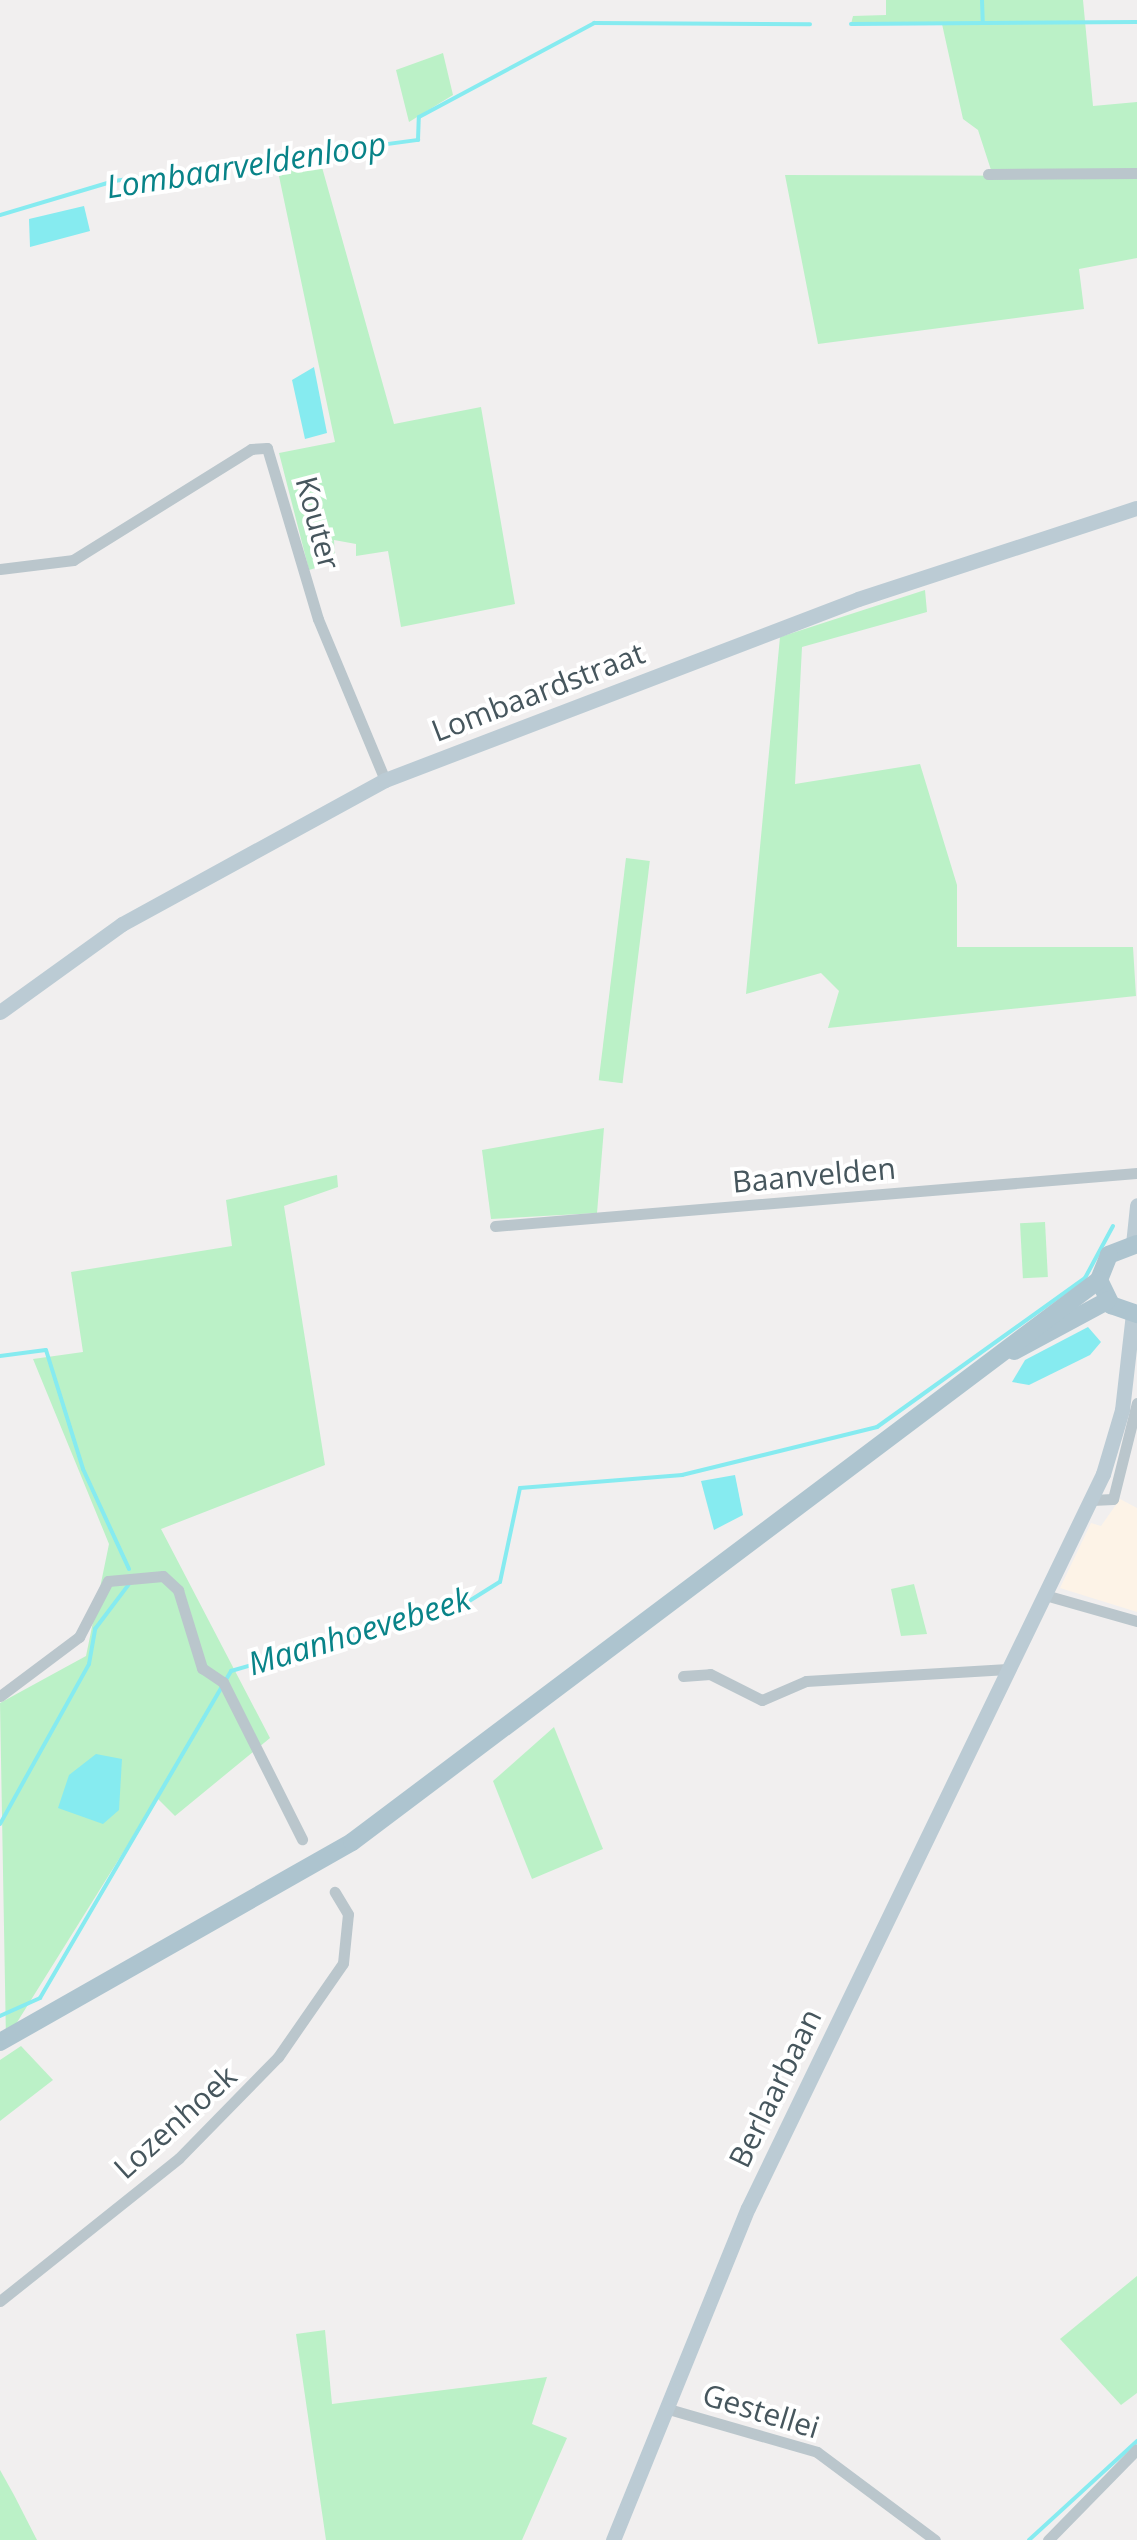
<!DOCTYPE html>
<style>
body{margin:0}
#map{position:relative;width:1137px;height:2540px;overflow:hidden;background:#f1efef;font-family:"Open Sans",sans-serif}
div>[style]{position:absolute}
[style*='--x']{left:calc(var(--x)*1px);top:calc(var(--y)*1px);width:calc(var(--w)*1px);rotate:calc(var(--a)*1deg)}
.commercial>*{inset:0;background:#fdf3e7}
.green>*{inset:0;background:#bbf1c7;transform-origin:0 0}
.water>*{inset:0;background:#86ebf0}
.stream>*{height:4px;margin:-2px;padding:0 2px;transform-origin:2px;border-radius:2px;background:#86ebf0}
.street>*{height:11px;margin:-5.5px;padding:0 5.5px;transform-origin:5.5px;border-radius:5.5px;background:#bac6cc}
.secondary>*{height:15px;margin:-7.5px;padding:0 7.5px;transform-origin:7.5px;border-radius:7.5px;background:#bbcbd4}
.primary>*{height:18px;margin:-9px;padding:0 9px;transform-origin:9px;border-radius:9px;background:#adc4cf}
span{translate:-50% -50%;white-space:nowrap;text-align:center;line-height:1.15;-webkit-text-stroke:8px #fff;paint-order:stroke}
.street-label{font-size:30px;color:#46565d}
.water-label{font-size:32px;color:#088388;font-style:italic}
</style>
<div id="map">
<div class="commercial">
<div style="clip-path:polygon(1120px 1499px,1137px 1508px,1137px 1612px,1060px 1588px,1091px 1523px,1101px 1526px)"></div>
</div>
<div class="green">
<div style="clip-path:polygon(886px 0,1083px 0,1093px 106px,1137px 102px,1137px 169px,991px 170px,978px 130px,963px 119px,942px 24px,851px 24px,853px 16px,886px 15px)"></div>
<div style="clip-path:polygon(443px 53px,453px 95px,409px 122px,396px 70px)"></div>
<div style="clip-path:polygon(318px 153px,394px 424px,481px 407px,515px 604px,401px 627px,388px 551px,356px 556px,356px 544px,334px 540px,335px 562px,309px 570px,279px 453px,335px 442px,276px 162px)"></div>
<div style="clip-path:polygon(785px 175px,1137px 176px,1137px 258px,1079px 269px,1084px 309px,818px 344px)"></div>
<div style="clip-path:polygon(925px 590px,927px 612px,802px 647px,795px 784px,920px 764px,957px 885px,957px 947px,1133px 947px,1136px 996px,828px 1028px,839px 991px,821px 973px,746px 994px,780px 637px)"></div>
<div style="left:626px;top:858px;width:24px;height:224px;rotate:7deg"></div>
<div style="clip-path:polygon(604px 1128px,597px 1213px,491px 1219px,482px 1150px)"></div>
<div style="clip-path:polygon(337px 1175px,338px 1187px,284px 1206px,325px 1465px,161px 1529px,270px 1738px,175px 1816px,157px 1798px,6px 2040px,0 1703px,86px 1656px,109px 1544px,33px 1359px,83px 1352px,71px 1272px,232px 1246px,226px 1200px)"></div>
<div style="left:1045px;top:1222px;width:55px;height:25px;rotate:87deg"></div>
<div style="clip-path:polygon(914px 1584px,927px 1634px,901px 1636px,891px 1589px)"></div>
<div style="clip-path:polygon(554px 1727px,603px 1849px,532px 1879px,493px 1781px)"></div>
<div style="clip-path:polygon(21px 2046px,53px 2080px,0 2121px,0 2060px)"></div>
<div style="clip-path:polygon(1137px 2276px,1137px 2393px,1121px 2405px,1060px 2339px)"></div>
<div style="clip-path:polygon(325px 2330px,332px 2404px,547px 2377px,532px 2424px,567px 2438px,522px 2540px,326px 2540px,296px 2334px)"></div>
<div style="clip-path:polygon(0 2470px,14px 2495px,37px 2540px,0 2540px)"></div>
</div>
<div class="water">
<div style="clip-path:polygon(84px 206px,90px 231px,30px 247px,29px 219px)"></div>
<div style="clip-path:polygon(314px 367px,327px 433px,305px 439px,292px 380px)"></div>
<div style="clip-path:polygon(1088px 1327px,1101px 1342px,1090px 1355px,1029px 1385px,1012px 1382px,1025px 1360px)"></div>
<div style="clip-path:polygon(735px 1475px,743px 1515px,714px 1530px,701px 1481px)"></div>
<div style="clip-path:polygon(96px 1754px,122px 1759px,119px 1810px,103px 1824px,58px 1808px,69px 1775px)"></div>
</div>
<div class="stream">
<div style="--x:982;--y:0;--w:23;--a:88"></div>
<div style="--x:851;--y:24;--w:286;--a:-0.4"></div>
<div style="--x:0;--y:215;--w:119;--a:-16.6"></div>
<div style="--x:114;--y:181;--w:307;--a:-7.7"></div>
<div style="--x:418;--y:140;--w:23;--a:-88"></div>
<div style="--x:419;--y:117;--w:199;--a:-28.2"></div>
<div style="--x:594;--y:23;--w:216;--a:0.3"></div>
<div style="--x:0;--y:1356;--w:46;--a:-7.4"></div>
<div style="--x:46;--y:1350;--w:125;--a:72.7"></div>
<div style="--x:83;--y:1469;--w:110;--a:65.3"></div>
<div style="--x:0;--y:1824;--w:183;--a:-60.9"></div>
<div style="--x:89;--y:1664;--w:36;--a:-80"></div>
<div style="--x:95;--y:1629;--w:56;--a:-52.9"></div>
<div style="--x:0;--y:2016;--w:44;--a:-24.2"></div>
<div style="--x:40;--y:1998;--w:379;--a:-59.7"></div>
<div style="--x:231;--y:1671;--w:245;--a:-16.1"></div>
<div style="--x:466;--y:1603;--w:40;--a:-32"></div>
<div style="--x:500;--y:1582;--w:96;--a:-78"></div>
<div style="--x:520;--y:1488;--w:163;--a:-4.6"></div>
<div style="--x:682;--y:1475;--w:201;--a:-13.8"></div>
<div style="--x:877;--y:1427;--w:256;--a:-35.6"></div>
<div style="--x:1085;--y:1278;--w:59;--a:-61.7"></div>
<div style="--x:1029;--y:2540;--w:147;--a:-42.5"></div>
</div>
<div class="street">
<div style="--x:988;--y:174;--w:149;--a:-0.4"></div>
<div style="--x:0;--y:569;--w:74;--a:-7"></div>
<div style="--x:73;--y:560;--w:210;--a:-31.9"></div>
<div style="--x:251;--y:449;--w:16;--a:-4"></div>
<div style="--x:267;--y:448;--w:178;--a:73.4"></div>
<div style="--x:318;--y:619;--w:174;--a:67.4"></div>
<div style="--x:495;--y:1226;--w:644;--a:-4.72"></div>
<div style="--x:1092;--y:1500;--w:21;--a:-3"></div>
<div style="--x:1113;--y:1499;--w:99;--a:-76"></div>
<div style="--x:1045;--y:1595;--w:96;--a:15.8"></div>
<div style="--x:683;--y:1676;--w:27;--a:-4"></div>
<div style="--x:710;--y:1674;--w:58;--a:26.6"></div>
<div style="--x:762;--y:1700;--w:48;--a:-23.4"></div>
<div style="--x:806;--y:1681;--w:202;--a:-3.4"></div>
<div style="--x:0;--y:1696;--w:99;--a:-36.8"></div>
<div style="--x:79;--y:1637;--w:63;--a:-62.6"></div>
<div style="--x:108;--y:1581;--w:55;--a:-5.2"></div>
<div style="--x:163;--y:1576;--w:21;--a:43"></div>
<div style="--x:178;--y:1590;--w:82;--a:72.9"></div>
<div style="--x:202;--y:1668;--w:25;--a:34"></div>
<div style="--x:223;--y:1682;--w:176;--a:63.3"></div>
<div style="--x:0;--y:2301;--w:229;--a:-38.6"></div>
<div style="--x:179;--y:2158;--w:141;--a:-45.6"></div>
<div style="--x:278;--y:2057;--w:114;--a:-55.3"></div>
<div style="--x:343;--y:1963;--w:49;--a:-84.2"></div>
<div style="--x:348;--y:1914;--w:26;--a:-121"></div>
<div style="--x:665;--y:2408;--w:158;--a:16.1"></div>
<div style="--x:817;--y:2452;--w:147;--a:36.7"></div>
<div style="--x:1048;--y:2540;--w:127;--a:-45.6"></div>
</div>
<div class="secondary">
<div style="--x:0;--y:1012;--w:150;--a:-35.8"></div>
<div style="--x:122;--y:924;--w:300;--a:-28.7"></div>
<div style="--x:385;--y:780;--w:506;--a:-20.94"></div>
<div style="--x:858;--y:599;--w:293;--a:-18.1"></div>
<div style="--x:1133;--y:1244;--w:39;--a:-84"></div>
<div style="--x:613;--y:2540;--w:358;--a:-67.9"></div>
<div style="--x:748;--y:2208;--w:815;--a:-64.19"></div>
<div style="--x:1103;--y:1474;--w:67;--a:-73.5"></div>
<div style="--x:1122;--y:1410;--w:97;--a:-83.5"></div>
</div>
<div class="primary">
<div style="--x:1137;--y:1244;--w:30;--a:159"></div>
<div style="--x:1109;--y:1255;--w:27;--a:112"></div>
<div style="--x:1099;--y:1280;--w:28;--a:64"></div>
<div style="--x:1111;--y:1305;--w:28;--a:19"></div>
<div style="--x:1014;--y:1351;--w:106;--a:-28.3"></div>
<div style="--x:0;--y:2042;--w:405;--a:-29.6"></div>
<div style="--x:352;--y:1842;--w:935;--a:-36.96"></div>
</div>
<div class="street-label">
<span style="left:318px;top:523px;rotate:75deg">Kouter</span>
<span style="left:538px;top:692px;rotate:-21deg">Lombaardstraat</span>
<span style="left:814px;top:1175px;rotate:-5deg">Baanvelden</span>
<span style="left:775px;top:2088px;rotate:-64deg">Berlaarbaan</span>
<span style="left:175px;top:2122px;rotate:-42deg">Lozenhoek</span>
<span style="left:761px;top:2411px;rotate:17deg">Gestellei</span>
</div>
<div class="water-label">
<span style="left:246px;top:165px;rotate:-9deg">Lombaarveldenloop</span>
<span style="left:359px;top:1631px;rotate:-17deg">Maanhoevebeek</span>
</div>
</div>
